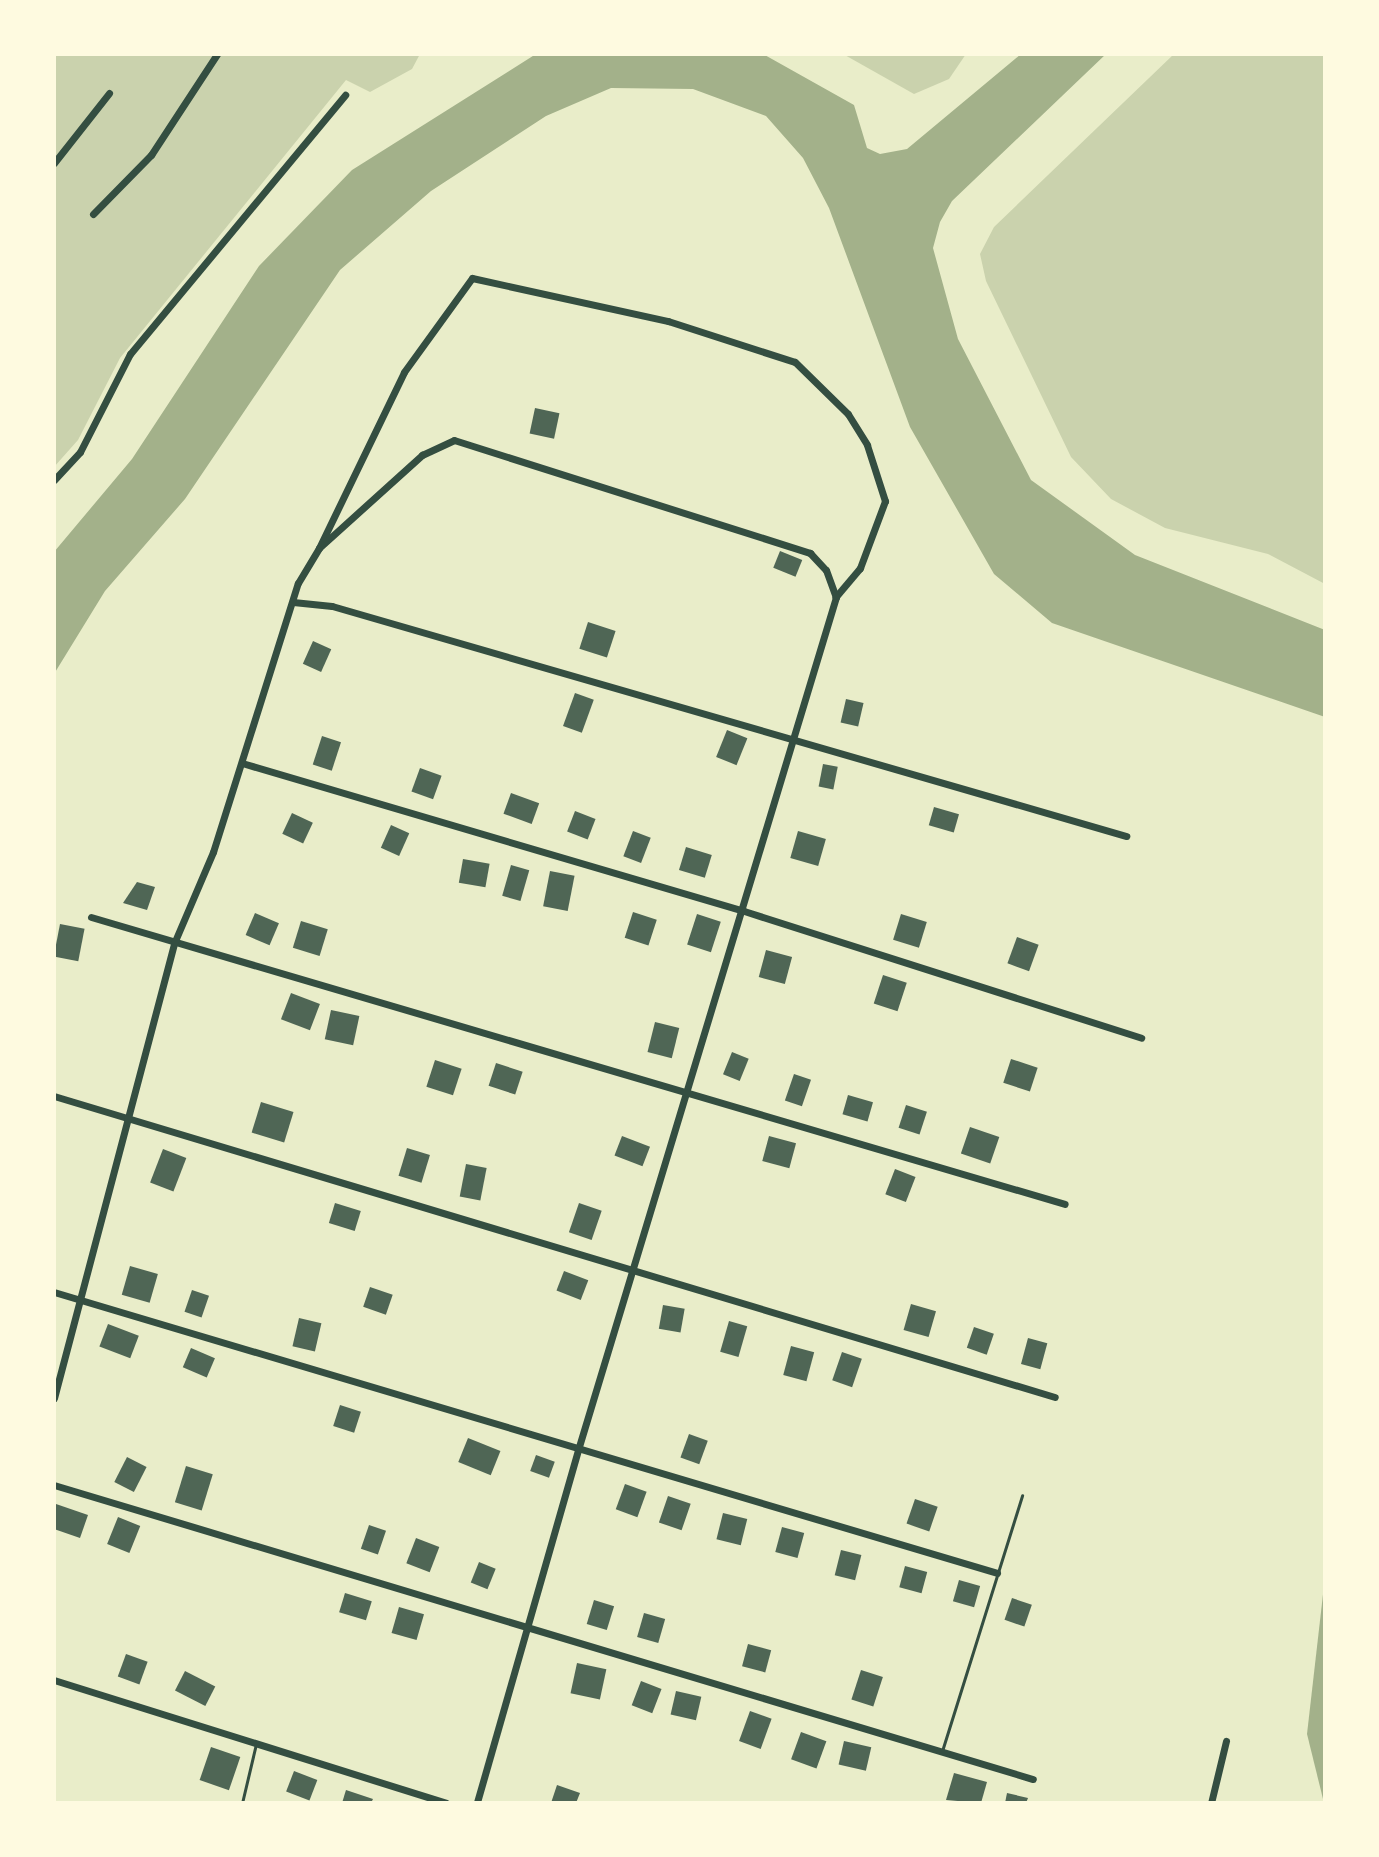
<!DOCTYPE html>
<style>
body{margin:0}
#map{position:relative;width:1379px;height:1857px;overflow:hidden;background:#e9edc9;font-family:Rubik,sans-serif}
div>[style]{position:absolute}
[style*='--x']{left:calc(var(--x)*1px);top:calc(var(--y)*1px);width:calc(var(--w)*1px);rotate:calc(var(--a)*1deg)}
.green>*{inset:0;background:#cad2ad}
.water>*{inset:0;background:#a3b18a}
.building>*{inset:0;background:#4f6655;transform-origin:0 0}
.service>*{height:3px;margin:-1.5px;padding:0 1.5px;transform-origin:1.5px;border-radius:1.5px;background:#344e41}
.minor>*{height:7px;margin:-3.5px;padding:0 3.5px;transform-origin:3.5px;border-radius:3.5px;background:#344e41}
span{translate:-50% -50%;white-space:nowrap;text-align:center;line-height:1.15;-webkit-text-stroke:6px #fefae0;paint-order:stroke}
.frame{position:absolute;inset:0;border:56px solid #fefae0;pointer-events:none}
</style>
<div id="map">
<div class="green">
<div style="clip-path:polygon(54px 54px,420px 54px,412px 69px,370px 92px,346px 80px,120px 358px,78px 440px,54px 467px)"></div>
<div style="clip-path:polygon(843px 54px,966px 54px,949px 79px,914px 94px)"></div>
<div style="clip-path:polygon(1174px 54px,1325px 54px,1325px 584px,1268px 554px,1165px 528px,1111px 499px,1071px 457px,986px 281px,980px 254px,994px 227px)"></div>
</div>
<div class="water">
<div style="clip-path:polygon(536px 54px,763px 54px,854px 105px,867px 148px,880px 154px,907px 149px,1021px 54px,1106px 54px,952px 201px,940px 222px,933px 248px,958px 339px,1031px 480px,1135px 555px,1325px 630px,1325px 717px,1052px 623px,994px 574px,910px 427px,829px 208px,803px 158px,766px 116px,693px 89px,611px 88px,546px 116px,431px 191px,340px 270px,185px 499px,105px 591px,54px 674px,54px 552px,132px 459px,259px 266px,352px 170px)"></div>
<div style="clip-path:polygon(1325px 1577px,1325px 1803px,1324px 1803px,1307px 1734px)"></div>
</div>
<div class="building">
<div style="left:535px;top:408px;width:25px;height:26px;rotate:12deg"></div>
<div style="left:780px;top:551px;width:24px;height:18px;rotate:22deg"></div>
<div style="left:588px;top:622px;width:29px;height:28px;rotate:18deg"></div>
<div style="left:313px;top:641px;width:20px;height:25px;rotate:24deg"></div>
<div style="left:575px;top:693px;width:20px;height:35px;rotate:20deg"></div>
<div style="left:846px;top:699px;width:18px;height:24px;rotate:13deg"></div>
<div style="left:727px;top:730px;width:22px;height:29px;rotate:22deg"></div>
<div style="left:322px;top:736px;width:20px;height:30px;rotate:18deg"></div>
<div style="left:823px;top:764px;width:15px;height:23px;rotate:11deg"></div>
<div style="left:420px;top:768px;width:23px;height:25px;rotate:20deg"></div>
<div style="left:511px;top:793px;width:30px;height:22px;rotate:20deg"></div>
<div style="left:934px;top:807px;width:26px;height:19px;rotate:16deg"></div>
<div style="left:575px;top:811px;width:22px;height:22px;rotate:21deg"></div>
<div style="left:292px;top:813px;width:23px;height:23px;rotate:25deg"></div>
<div style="left:391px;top:825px;width:20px;height:25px;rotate:24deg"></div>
<div style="left:633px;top:831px;width:19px;height:27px;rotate:21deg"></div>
<div style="left:798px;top:831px;width:29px;height:28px;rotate:16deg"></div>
<div style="left:686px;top:847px;width:27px;height:24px;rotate:17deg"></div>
<div style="left:463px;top:859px;width:27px;height:24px;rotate:10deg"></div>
<div style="left:511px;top:865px;width:19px;height:32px;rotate:16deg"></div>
<div style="left:550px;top:871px;width:25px;height:36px;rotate:11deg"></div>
<div style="clip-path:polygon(137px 882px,155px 887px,147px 910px,123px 903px)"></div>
<div style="left:633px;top:912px;width:25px;height:27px;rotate:18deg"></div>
<div style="left:255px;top:913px;width:26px;height:24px;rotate:23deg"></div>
<div style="left:697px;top:914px;width:25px;height:32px;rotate:18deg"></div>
<div style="left:901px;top:914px;width:27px;height:27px;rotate:17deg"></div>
<div style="left:301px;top:921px;width:28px;height:28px;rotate:17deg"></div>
<div style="left:60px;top:924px;width:25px;height:33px;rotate:11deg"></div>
<div style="left:1017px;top:937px;width:23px;height:28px;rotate:20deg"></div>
<div style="left:766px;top:950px;width:27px;height:28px;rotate:15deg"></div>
<div style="left:883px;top:975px;width:25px;height:30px;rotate:18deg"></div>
<div style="left:291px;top:993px;width:31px;height:28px;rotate:21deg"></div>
<div style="left:331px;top:1010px;width:29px;height:30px;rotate:12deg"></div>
<div style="left:655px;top:1022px;width:25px;height:31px;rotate:14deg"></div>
<div style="left:732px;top:1052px;width:18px;height:24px;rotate:22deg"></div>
<div style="left:1011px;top:1059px;width:28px;height:25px;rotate:18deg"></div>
<div style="left:435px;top:1060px;width:28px;height:28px;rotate:18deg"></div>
<div style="left:496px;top:1063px;width:28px;height:24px;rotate:18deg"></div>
<div style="left:794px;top:1074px;width:18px;height:28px;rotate:19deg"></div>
<div style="left:848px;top:1095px;width:26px;height:20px;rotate:16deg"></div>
<div style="left:261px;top:1102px;width:34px;height:32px;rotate:17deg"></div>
<div style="left:906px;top:1105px;width:22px;height:24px;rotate:18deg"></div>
<div style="left:970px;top:1127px;width:31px;height:28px;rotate:19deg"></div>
<div style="left:622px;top:1136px;width:30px;height:21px;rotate:21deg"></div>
<div style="left:769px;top:1136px;width:28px;height:26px;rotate:15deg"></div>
<div style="left:407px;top:1148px;width:24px;height:29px;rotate:17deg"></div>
<div style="left:163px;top:1149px;width:25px;height:36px;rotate:21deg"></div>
<div style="left:466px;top:1164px;width:21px;height:33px;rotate:11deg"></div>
<div style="left:895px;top:1169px;width:22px;height:27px;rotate:21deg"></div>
<div style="left:335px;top:1203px;width:27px;height:21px;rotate:17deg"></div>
<div style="left:579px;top:1203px;width:24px;height:31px;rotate:19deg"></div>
<div style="left:130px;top:1266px;width:29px;height:30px;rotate:16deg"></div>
<div style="left:564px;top:1271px;width:26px;height:21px;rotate:21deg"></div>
<div style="left:370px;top:1287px;width:24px;height:21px;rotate:19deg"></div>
<div style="left:192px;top:1290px;width:18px;height:23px;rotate:19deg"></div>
<div style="left:911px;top:1304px;width:26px;height:27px;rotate:16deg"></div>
<div style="left:663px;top:1305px;width:22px;height:24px;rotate:10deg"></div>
<div style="left:299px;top:1318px;width:23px;height:29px;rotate:13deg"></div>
<div style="left:729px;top:1321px;width:19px;height:32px;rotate:16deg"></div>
<div style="left:108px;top:1324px;width:33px;height:24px;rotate:21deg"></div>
<div style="left:974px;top:1327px;width:21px;height:22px;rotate:19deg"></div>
<div style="left:1028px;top:1338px;width:20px;height:27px;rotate:15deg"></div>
<div style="left:791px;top:1346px;width:24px;height:30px;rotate:15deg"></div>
<div style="left:191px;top:1348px;width:26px;height:21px;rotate:23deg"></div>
<div style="left:842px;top:1352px;width:21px;height:30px;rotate:19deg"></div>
<div style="left:340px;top:1405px;width:22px;height:22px;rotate:18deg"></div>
<div style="left:689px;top:1434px;width:20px;height:25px;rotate:20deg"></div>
<div style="left:468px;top:1438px;width:35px;height:26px;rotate:22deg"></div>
<div style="left:536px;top:1455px;width:20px;height:17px;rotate:20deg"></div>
<div style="left:127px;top:1457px;width:22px;height:28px;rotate:27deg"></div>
<div style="left:186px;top:1466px;width:28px;height:38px;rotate:17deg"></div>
<div style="left:625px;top:1484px;width:23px;height:27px;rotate:20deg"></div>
<div style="left:668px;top:1496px;width:24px;height:28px;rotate:19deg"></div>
<div style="left:915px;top:1499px;width:24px;height:26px;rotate:19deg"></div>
<div style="clip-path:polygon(56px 1504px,88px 1515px,80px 1538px,54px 1529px)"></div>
<div style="left:723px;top:1513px;width:25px;height:27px;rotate:14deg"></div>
<div style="left:118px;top:1517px;width:24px;height:29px;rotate:22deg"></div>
<div style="left:369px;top:1525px;width:18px;height:25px;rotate:19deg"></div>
<div style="left:782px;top:1527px;width:23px;height:26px;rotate:15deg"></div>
<div style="left:416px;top:1538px;width:25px;height:27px;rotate:21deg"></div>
<div style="left:841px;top:1550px;width:21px;height:26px;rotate:14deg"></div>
<div style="left:479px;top:1562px;width:18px;height:22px;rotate:22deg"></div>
<div style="left:905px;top:1566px;width:23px;height:22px;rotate:15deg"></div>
<div style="left:959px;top:1580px;width:22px;height:22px;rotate:16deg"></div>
<div style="left:345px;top:1593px;width:28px;height:20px;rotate:17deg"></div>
<div style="left:1012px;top:1598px;width:21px;height:23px;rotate:19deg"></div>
<div style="left:594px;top:1600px;width:21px;height:25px;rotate:17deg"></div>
<div style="left:399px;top:1607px;width:26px;height:27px;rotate:16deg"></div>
<div style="left:644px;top:1613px;width:22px;height:25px;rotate:16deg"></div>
<div style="left:748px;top:1644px;width:24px;height:23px;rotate:15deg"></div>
<div style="left:126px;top:1654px;width:23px;height:24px;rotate:20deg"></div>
<div style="left:577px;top:1663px;width:30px;height:31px;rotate:12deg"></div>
<div style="left:861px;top:1670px;width:23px;height:31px;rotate:18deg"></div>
<div style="left:185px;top:1671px;width:34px;height:22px;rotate:27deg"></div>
<div style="left:641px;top:1681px;width:22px;height:26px;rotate:21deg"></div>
<div style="left:676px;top:1691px;width:26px;height:24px;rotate:13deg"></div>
<div style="left:750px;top:1711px;width:23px;height:32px;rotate:20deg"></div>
<div style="left:801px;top:1732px;width:27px;height:29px;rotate:20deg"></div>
<div style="left:844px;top:1741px;width:28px;height:24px;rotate:13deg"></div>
<div style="left:211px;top:1747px;width:31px;height:35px;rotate:19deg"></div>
<div style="left:294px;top:1771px;width:25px;height:22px;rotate:21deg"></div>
<div style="clip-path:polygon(954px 1773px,987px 1782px,981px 1803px,946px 1800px)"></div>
<div style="clip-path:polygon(557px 1785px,580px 1793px,576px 1803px,551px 1803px)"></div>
<div style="clip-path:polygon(346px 1790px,373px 1799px,371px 1803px,342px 1803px)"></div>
<div style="clip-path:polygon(1007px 1793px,1028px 1798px,1026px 1803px,1005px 1803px)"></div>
</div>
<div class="service">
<div style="--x:942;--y:1751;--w:268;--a:-72.6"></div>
<div style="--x:242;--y:1803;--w:61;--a:-76.7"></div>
</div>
<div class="minor">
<div style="--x:54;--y:163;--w:89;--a:-51.8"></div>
<div style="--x:93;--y:214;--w:83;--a:-45.5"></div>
<div style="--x:151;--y:155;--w:121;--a:-56.8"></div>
<div style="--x:54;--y:480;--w:38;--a:-47"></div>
<div style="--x:80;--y:452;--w:110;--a:-63"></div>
<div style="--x:130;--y:354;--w:337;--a:-50.3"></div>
<div style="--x:319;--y:548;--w:195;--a:-64.2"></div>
<div style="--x:404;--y:372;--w:116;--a:-54.1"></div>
<div style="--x:472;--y:278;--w:201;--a:12.4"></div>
<div style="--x:668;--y:321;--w:133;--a:17.9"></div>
<div style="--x:795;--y:362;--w:74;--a:44.5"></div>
<div style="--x:848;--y:414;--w:36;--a:58"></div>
<div style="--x:867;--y:445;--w:59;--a:72.2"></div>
<div style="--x:885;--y:501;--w:72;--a:110.5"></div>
<div style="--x:860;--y:568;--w:38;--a:130"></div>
<div style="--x:836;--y:597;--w:891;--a:106.83"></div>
<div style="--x:578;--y:1450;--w:367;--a:106"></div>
<div style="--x:293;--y:602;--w:39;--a:6"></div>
<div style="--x:332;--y:606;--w:827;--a:16.15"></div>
<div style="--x:242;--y:763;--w:523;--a:16.43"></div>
<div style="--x:744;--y:911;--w:417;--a:17.7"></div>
<div style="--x:91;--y:917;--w:1015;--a:16.42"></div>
<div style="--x:54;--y:1096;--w:1045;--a:16.74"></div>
<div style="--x:54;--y:1292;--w:984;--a:16.59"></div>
<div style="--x:54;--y:1398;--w:473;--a:-75.2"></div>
<div style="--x:175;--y:941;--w:97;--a:-66.9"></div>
<div style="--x:213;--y:852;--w:282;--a:-72.5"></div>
<div style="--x:298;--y:583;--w:41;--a:-59"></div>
<div style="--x:319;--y:548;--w:139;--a:-42.1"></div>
<div style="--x:422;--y:455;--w:35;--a:-25"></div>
<div style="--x:454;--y:440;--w:374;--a:17.6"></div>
<div style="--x:810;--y:553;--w:23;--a:47"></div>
<div style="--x:826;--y:570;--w:29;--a:70"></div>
<div style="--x:54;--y:1485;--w:1022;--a:16.72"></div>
<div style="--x:54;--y:1680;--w:411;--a:17.4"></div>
<div style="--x:1211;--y:1803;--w:64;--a:-76.4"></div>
</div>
<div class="frame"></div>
</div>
